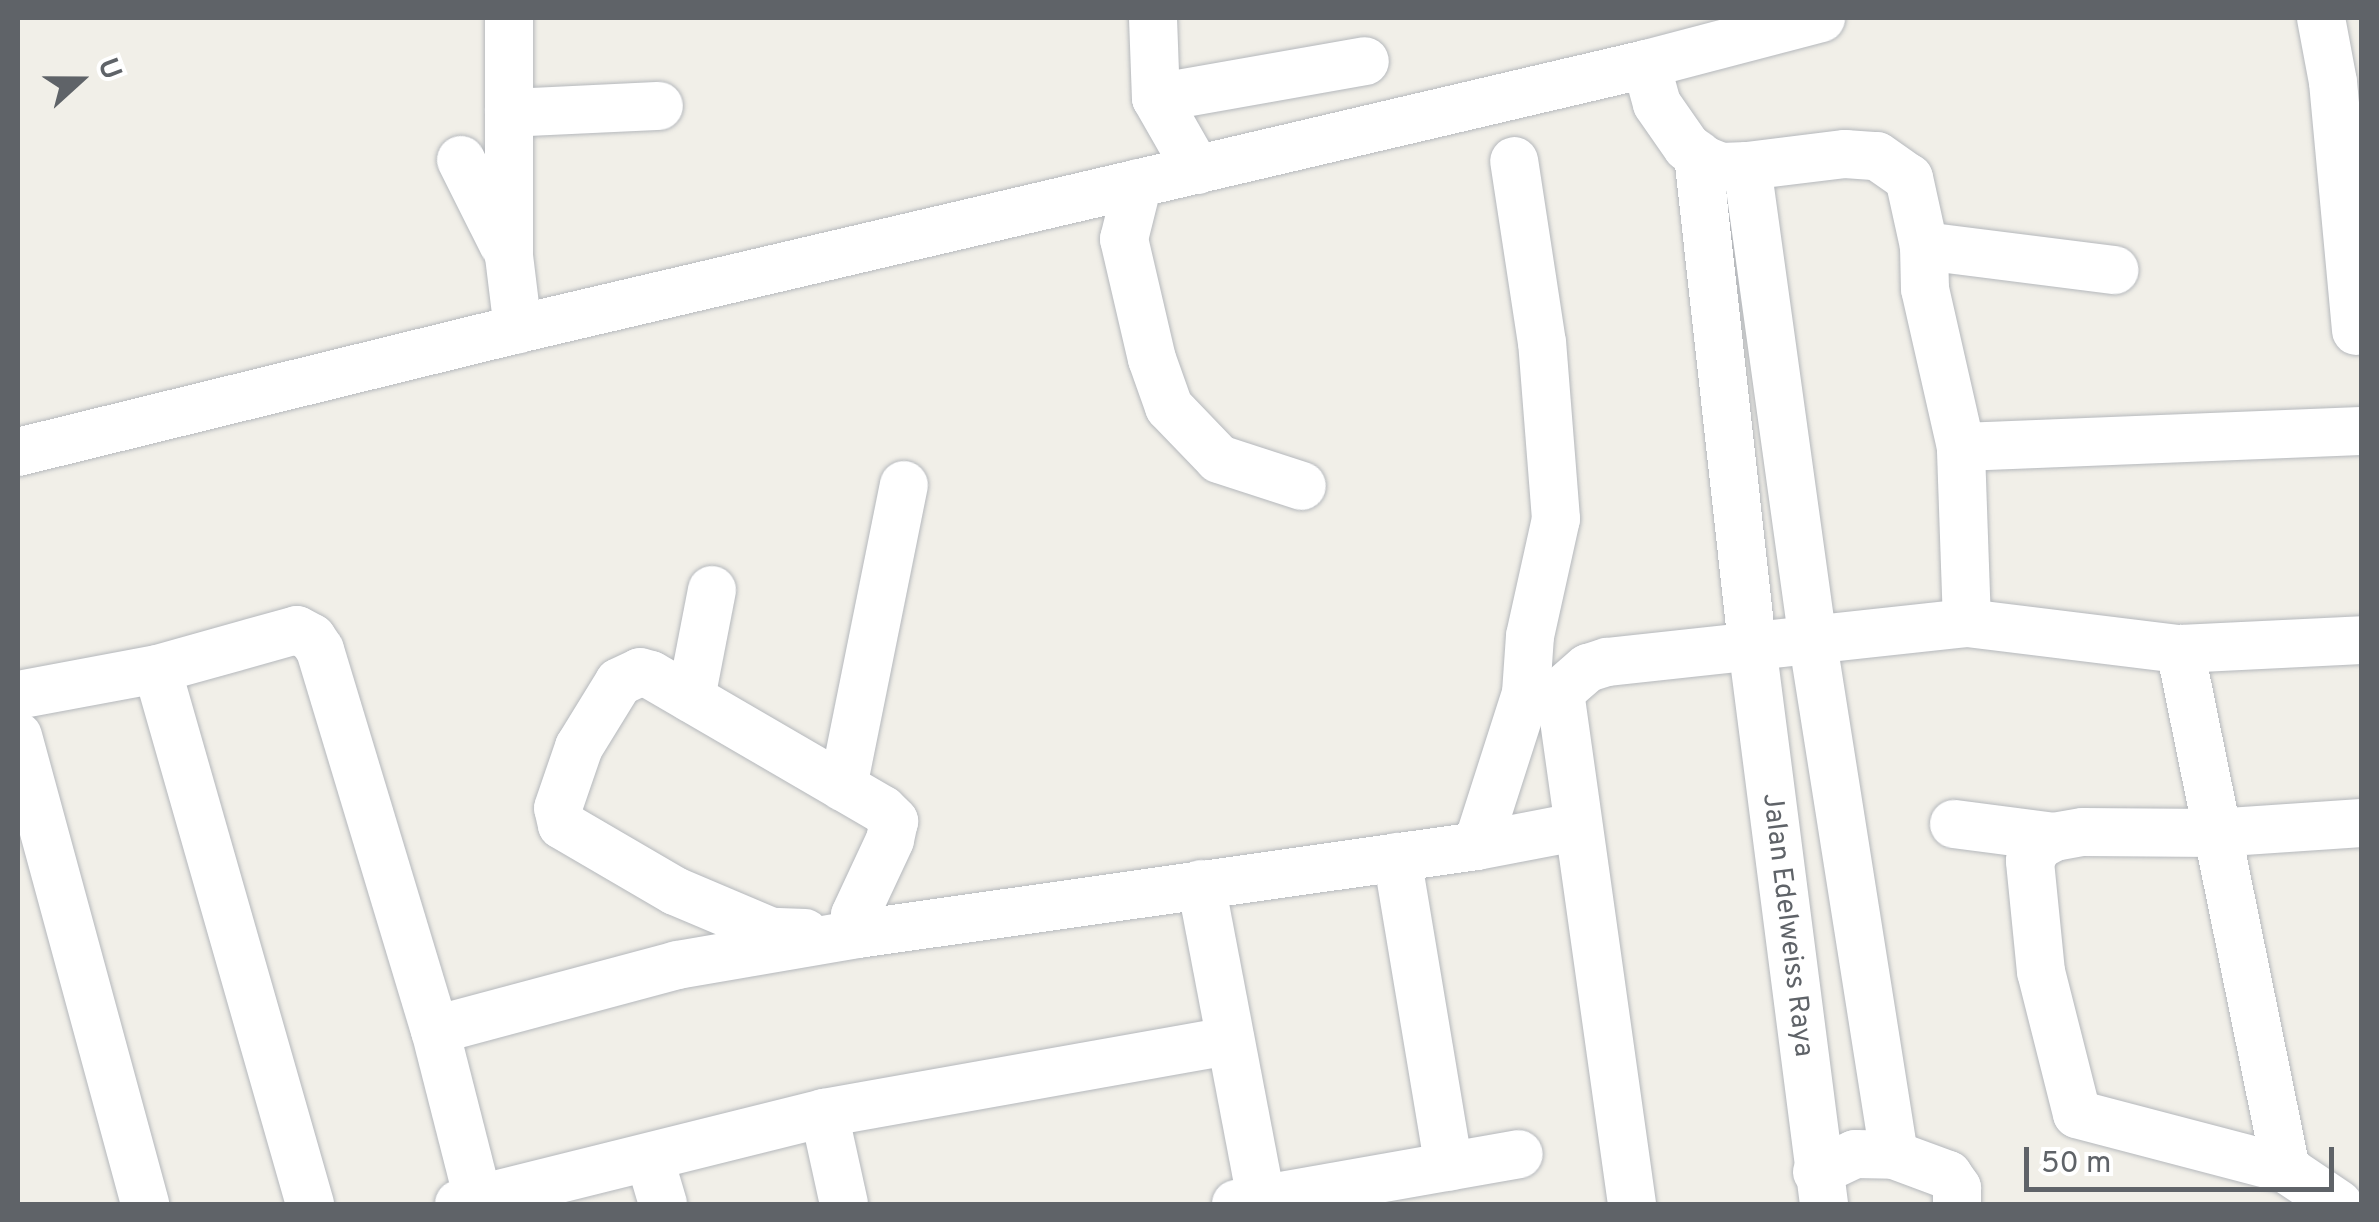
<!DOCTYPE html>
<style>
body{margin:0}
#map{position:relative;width:2379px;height:1222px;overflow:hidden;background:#f1efe8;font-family:Overpass,sans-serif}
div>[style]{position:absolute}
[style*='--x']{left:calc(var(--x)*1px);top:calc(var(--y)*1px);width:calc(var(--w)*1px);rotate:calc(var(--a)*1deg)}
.roads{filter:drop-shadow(0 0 2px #b5b8bc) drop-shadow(0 0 2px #b5b8bc)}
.street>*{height:48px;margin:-24px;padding:0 24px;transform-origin:24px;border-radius:24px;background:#fff}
span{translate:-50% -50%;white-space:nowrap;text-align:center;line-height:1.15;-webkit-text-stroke:9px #fff;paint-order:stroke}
.street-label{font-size:28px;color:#5f6368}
.frame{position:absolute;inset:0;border:20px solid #5f6368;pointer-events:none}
.north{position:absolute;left:30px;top:30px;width:100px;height:100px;-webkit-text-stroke:8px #fff;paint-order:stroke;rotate:69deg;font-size:28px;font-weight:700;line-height:40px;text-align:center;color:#5f6368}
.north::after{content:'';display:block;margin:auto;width:35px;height:45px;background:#5f6368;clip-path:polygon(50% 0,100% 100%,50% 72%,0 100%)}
.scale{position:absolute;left:2024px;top:1147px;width:310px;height:45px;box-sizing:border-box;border:5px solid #5f6368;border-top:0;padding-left:12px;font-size:30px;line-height:35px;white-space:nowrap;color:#5f6368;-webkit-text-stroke:8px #fff;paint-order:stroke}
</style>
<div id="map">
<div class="roads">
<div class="street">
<div style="--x:509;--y:18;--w:238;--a:90"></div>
<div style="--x:509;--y:256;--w:74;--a:83"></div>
<div style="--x:1153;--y:18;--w:80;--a:87.9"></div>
<div style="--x:1156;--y:98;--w:83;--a:60.3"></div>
<div style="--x:2321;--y:18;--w:65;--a:79.4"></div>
<div style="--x:2333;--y:82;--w:250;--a:84.7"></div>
<div style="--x:1646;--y:64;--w:41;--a:74.6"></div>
<div style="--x:1657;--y:104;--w:52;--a:55.1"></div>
<div style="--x:1687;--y:147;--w:21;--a:37"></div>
<div style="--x:1704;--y:160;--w:18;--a:22"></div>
<div style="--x:1721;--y:167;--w:26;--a:-2"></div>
<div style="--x:1747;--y:166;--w:99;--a:-7"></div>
<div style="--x:1845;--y:154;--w:32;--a:4"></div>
<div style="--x:1877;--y:156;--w:39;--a:35"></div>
<div style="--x:1909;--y:178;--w:70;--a:77.6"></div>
<div style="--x:1924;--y:246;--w:43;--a:88.7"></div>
<div style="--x:1925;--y:289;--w:162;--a:77.2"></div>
<div style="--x:1156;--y:98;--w:212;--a:-10"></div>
<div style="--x:509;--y:113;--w:150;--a:-2.7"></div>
<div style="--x:1698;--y:155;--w:493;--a:83.7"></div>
<div style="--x:1752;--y:645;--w:564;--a:82.66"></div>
<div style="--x:461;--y:160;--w:94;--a:63.4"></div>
<div style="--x:1747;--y:166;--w:475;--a:82.1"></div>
<div style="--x:1812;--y:637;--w:524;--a:81"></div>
<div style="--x:1138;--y:183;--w:58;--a:104"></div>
<div style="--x:1124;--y:239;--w:123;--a:76.9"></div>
<div style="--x:1152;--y:359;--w:51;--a:70.5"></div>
<div style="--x:1169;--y:407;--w:72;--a:46.1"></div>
<div style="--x:1219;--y:459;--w:87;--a:18"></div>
<div style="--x:1924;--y:246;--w:192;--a:7.2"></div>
<div style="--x:18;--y:452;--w:515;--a:-13.82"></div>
<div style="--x:518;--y:329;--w:1159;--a:-13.22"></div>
<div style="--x:1646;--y:64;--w:181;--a:-14.7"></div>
<div style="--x:1967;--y:623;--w:215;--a:7"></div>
<div style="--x:2180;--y:649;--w:182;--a:-2.8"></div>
<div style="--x:2180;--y:649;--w:531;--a:78.48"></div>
<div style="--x:2286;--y:1169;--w:63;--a:33.9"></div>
<div style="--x:18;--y:695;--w:141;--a:-10.6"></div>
<div style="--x:691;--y:698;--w:110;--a:-79"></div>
<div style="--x:18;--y:736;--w:485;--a:74.8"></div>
<div style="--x:843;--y:787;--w:308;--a:-78.6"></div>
<div style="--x:1954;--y:824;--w:101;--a:7.4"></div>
<div style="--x:1477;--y:846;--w:161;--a:-72.2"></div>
<div style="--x:1526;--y:693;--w:57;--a:-86"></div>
<div style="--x:1530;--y:636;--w:120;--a:-77.5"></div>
<div style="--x:1556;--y:519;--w:177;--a:-94.5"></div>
<div style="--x:1542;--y:343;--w:184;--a:-98.7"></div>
<div style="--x:1397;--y:857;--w:314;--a:80.5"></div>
<div style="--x:1201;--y:884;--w:326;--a:79.2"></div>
<div style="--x:805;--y:933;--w:33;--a:-178"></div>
<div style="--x:772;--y:932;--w:105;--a:-157.1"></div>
<div style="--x:675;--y:891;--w:131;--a:-149.7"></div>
<div style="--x:562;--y:825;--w:17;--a:-103"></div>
<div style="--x:558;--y:808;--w:65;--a:-71"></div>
<div style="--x:579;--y:747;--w:76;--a:-58.4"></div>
<div style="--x:619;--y:682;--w:23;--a:-25"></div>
<div style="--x:640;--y:672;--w:11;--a:15"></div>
<div style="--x:651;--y:675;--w:268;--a:30.2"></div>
<div style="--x:883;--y:810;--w:16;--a:45"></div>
<div style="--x:894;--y:821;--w:19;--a:102"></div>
<div style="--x:890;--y:840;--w:83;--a:115"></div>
<div style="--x:855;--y:915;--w:19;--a:81"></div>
<div style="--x:435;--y:1030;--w:251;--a:-15"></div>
<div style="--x:677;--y:965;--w:184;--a:-9.7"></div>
<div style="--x:858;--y:934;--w:625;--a:-8.09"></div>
<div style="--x:1477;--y:846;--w:101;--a:-10.9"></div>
<div style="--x:824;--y:1113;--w:93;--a:77.6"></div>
<div style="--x:650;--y:1160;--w:46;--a:73.5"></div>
<div style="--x:2286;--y:1169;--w:216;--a:-165.3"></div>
<div style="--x:2077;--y:1114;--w:146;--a:-104.2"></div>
<div style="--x:2041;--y:972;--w:112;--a:-95.7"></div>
<div style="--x:2030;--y:861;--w:17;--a:-62"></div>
<div style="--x:2038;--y:846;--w:18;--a:-29"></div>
<div style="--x:2054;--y:837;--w:29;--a:-10"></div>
<div style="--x:2083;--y:832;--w:131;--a:0.4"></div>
<div style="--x:2214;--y:833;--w:148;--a:-3.9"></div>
<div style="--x:1817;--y:1172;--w:42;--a:-25.3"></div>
<div style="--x:1855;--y:1154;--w:39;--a:1"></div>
<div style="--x:1894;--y:1155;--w:58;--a:20.3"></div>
<div style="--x:1948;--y:1175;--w:16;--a:55"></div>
<div style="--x:1957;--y:1188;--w:16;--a:90"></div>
<div style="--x:310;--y:1204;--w:556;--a:-105.96"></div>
<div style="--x:157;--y:669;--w:145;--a:-15.6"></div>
<div style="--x:297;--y:630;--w:17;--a:28"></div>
<div style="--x:312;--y:638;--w:14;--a:56"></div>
<div style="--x:320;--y:650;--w:397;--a:73.2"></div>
<div style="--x:435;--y:1030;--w:174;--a:75.7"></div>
<div style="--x:459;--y:1204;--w:376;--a:-14"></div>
<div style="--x:824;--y:1113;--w:410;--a:-10.1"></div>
<div style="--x:1236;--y:1204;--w:287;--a:-10"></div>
<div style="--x:1632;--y:1204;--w:517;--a:-98"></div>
<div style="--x:1560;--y:692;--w:37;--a:-41"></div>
<div style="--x:1588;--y:668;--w:20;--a:-18"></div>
<div style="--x:1607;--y:662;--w:362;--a:-6.2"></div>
<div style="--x:1967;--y:623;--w:176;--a:-92"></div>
<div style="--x:1961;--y:447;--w:401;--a:-2.3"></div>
</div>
</div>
<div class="street-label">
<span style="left:1787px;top:925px;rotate:83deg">Jalan Edelweiss Raya</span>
</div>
<div class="frame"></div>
<div class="north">U</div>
<div class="scale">50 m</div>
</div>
